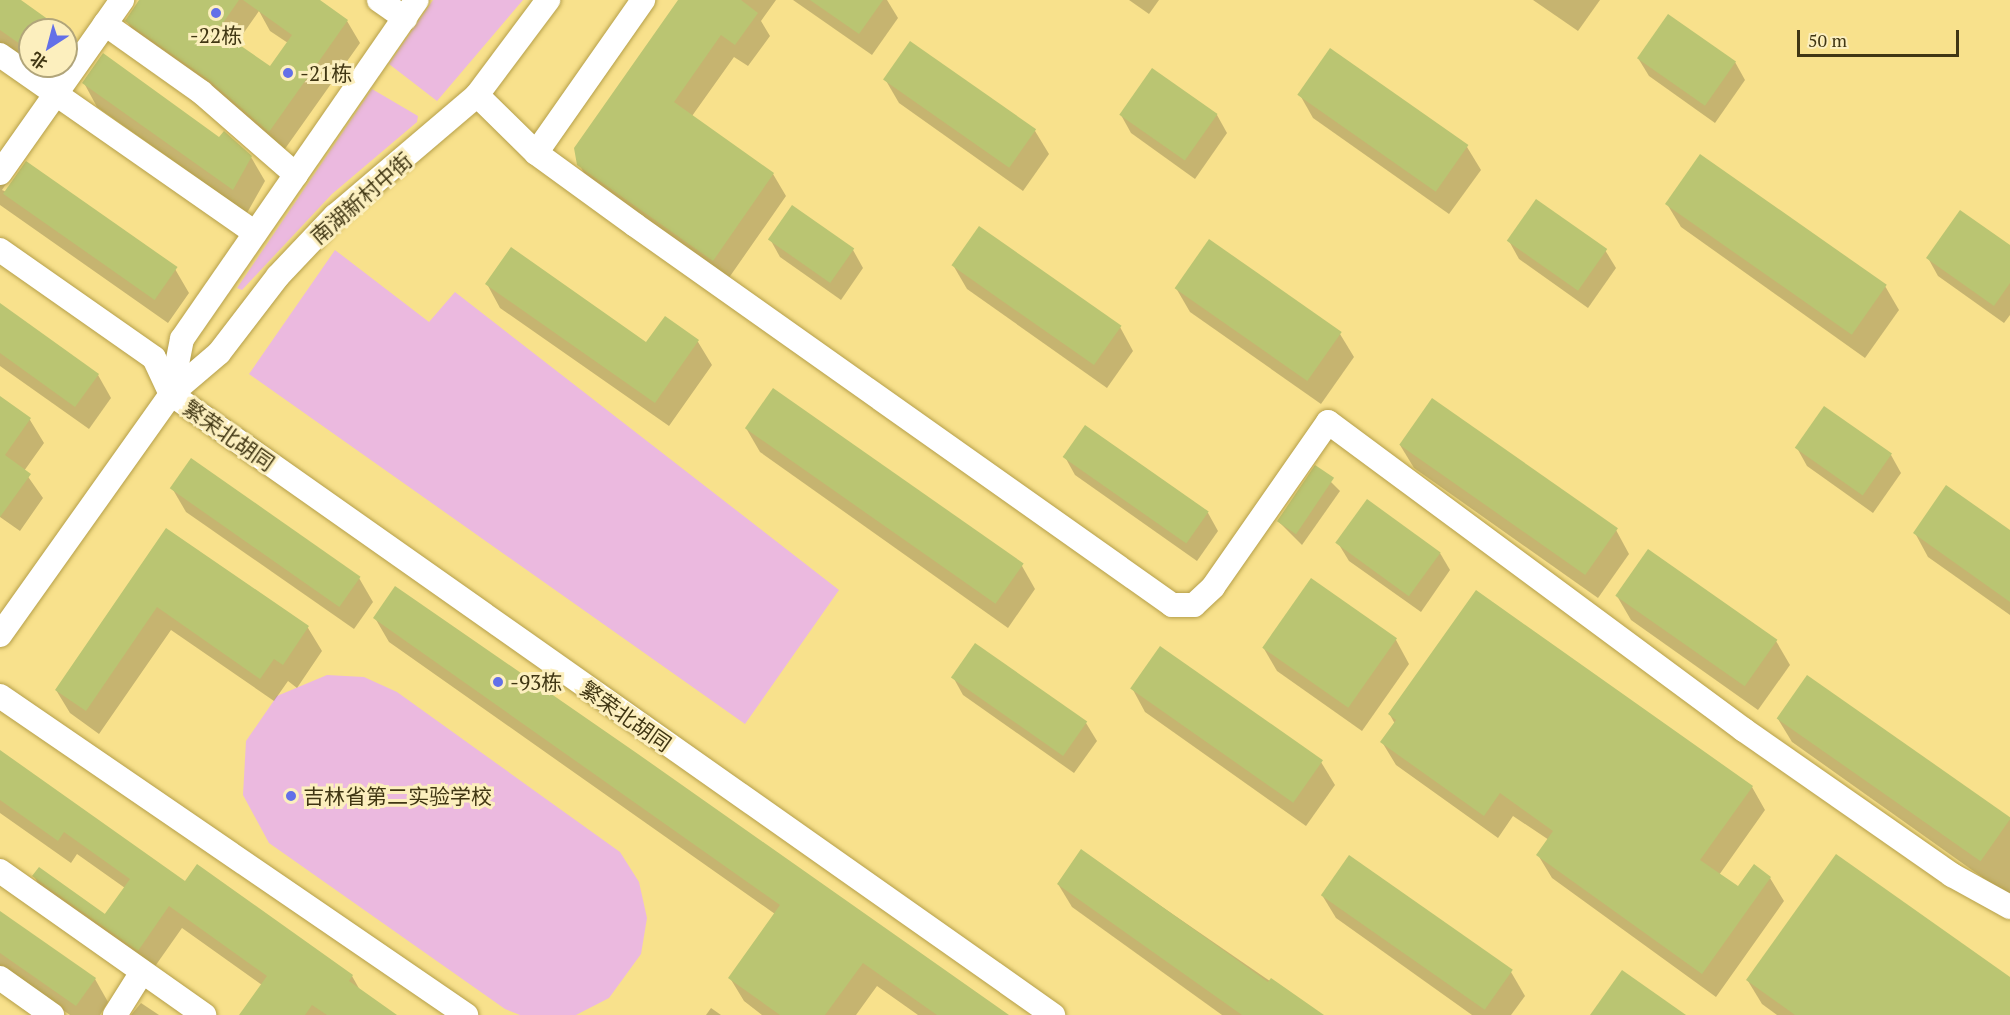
<!DOCTYPE html>
<meta charset="utf-8">
<style>
body{margin:0}
#map{position:relative;width:2010px;height:1015px;overflow:hidden;background:#f8e18c;font-family:"PT Serif","Noto Sans SC",serif}
div>[style]{position:absolute}
[style*='--x']{left:calc(var(--x)*1px);top:calc(var(--y)*1px);width:calc(var(--w)*1px);rotate:calc(var(--a)*1deg)}
.green>*{inset:0;background:#ebb9df}
.shadow>*{inset:0;background:#0003}
.building>*{inset:0;background:#bac572;transform-origin:0 0}
.roads{filter:drop-shadow(0 0 2px #b59f4a) drop-shadow(0 0 2px #b59f4a)}
.minor>*{height:24px;margin:-12px;padding:0 12px;transform-origin:12px;border-radius:12px;background:#fff}
.dots>*{width:16px;height:16px;translate:-50% -50%;box-sizing:border-box;border:3px solid #fcefbe;border-radius:50%}
span{translate:-50% -50%;white-space:nowrap;text-align:center;line-height:1.15;-webkit-text-stroke:6px #fcefbe;paint-order:stroke}
.poi-label{font-size:21px;color:#403613}
.left{translate:0 -50%;text-align:left}
.street-label{font-size:21px;color:#403613}
.north{position:absolute;left:18px;top:18px;width:60px;height:60px;box-sizing:border-box;background:#fcefbe;border:2px solid #b1a57a;border-radius:50%;rotate:216deg;font-size:16px;font-weight:700;line-height:24px;text-align:center;color:#403613}
.north::after{content:'';display:block;margin:auto;width:21px;height:27px;background:#6370e8;clip-path:polygon(50% 0,100% 100%,50% 72%,0 100%)}
.scale{position:absolute;left:1797px;top:30px;width:162px;height:27px;box-sizing:border-box;border:3px solid #403613;border-top:0;padding-left:8px;font-size:18px;line-height:21px;white-space:nowrap;color:#403613;-webkit-text-stroke:4px #fcefbe;paint-order:stroke}
</style>
<div id="map">
<div class="green">
<div style="clip-path:polygon(433px 0,523px 0,437px 101px,389px 64px)"></div>
<div style="clip-path:polygon(372px 89px,418px 116px,417px 122px,332px 194px,242px 290px,237px 288px)"></div>
<div style="clip-path:polygon(335px 250px,429px 322px,455px 292px,839px 590px,745px 724px,249px 374px)"></div>
<div style="clip-path:polygon(327px 675px,364px 677px,397px 692px,620px 852px,639px 882px,647px 918px,641px 954px,609px 998px,576px 1015px,520px 1015px,505px 1009px,269px 843px,243px 795px,246px 741px,277px 696px)"></div>
</div>
<div class="shadow">
<div style="clip-path:polygon(0 0,19px 0,61px 30px,30px 30px,30px 64px,0 43px)"></div>
<div style="clip-path:polygon(evenodd,140px 0,317px 0,347px 21px,360px 43px,282px 153px,139px 42px,127px 21px,140px 0,259px 11px,270px 31px,288px 43px,270px 68px,236px 44px,259px 11px)"></div>
<div style="clip-path:polygon(679px 0,776px 0,761px 21px,770px 36px,748px 66px,734px 57px,692px 116px,773px 174px,786px 196px,726px 282px,592px 187px,579px 164px)"></div>
<div style="clip-path:polygon(793px 0,887px 0,898px 18px,872px 55px)"></div>
<div style="clip-path:polygon(1129px 0,1159px 0,1149px 14px)"></div>
<div style="clip-path:polygon(1533px 0,1600px 0,1578px 31px)"></div>
<div style="clip-path:polygon(66px 34px,86px 62px,66px 90px,33px 66px,66px 66px)"></div>
<div style="clip-path:polygon(1638px 58px,1735px 62px,1745px 80px,1715px 123px,1649px 76px)"></div>
<div style="clip-path:polygon(885px 79px,1035px 131px,1049px 154px,1023px 191px,899px 103px)"></div>
<div style="clip-path:polygon(84px 83px,251px 157px,265px 181px,247px 213px,97px 107px)"></div>
<div style="clip-path:polygon(1300px 95px,1467px 147px,1481px 170px,1449px 214px,1313px 118px)"></div>
<div style="clip-path:polygon(1121px 115px,1217px 115px,1227px 133px,1195px 179px,1131px 133px)"></div>
<div style="clip-path:polygon(0 151px,13px 173px,2px 190px,175px 269px,189px 293px,168px 323px,0 205px)"></div>
<div style="clip-path:polygon(1667px 204px,1885px 286px,1899px 310px,1865px 358px,1681px 227px)"></div>
<div style="clip-path:polygon(770px 239px,853px 250px,863px 268px,841px 300px,780px 257px)"></div>
<div style="clip-path:polygon(1509px 241px,1605px 250px,1616px 268px,1588px 308px,1519px 259px)"></div>
<div style="clip-path:polygon(2010px 247px,2010px 315px,2004px 323px,1938px 276px,1928px 258px)"></div>
<div style="clip-path:polygon(953px 265px,1120px 327px,1133px 351px,1107px 388px,967px 289px)"></div>
<div style="clip-path:polygon(487px 284px,646px 345px,698px 342px,712px 365px,669px 426px,500px 308px)"></div>
<div style="clip-path:polygon(1176px 288px,1340px 334px,1354px 357px,1321px 404px,1190px 312px)"></div>
<div style="clip-path:polygon(0 308px,98px 375px,111px 398px,89px 429px,0 366px)"></div>
<div style="clip-path:polygon(0 398px,30px 420px,44px 443px,24px 471px,43px 498px,20px 531px,0 517px)"></div>
<div style="clip-path:polygon(746px 428px,1022px 566px,1035px 589px,1008px 628px,760px 452px)"></div>
<div style="clip-path:polygon(1400px 445px,1616px 530px,1629px 554px,1598px 598px,1414px 468px)"></div>
<div style="clip-path:polygon(1797px 448px,1891px 455px,1901px 473px,1873px 513px,1807px 466px)"></div>
<div style="clip-path:polygon(1065px 457px,1208px 513px,1218px 531px,1197px 561px,1075px 475px)"></div>
<div style="clip-path:polygon(191px 460px,359px 578px,373px 602px,354px 629px,186px 512px,172px 488px)"></div>
<div style="clip-path:polygon(1316px 467px,1340px 491px,1302px 545px,1278px 521px)"></div>
<div style="clip-path:polygon(166px 530px,308px 628px,322px 651px,297px 688px,288px 681px,274px 701px,171px 630px,99px 734px,70px 713px,56px 690px)"></div>
<div style="clip-path:polygon(2010px 532px,2010px 615px,1928px 557px,1915px 533px)"></div>
<div style="clip-path:polygon(1338px 543px,1440px 553px,1450px 570px,1421px 612px,1349px 561px)"></div>
<div style="clip-path:polygon(1649px 551px,1776px 641px,1790px 665px,1758px 710px,1631px 620px,1617px 596px)"></div>
<div style="clip-path:polygon(375px 618px,1005px 1015px,918px 1015px,877px 986px,856px 1015px,762px 1015px,744px 1001px,730px 978px,775px 914px,389px 642px)"></div>
<div style="clip-path:polygon(1396px 640px,1409px 664px,1362px 731px,1277px 671px,1263px 647px)"></div>
<div style="clip-path:polygon(953px 677px,1086px 723px,1097px 741px,1074px 773px,963px 695px)"></div>
<div style="clip-path:polygon(1132px 688px,1321px 762px,1335px 785px,1306px 826px,1145px 712px)"></div>
<div style="clip-path:polygon(1390px 715px,1752px 787px,1765px 810px,1719px 875px,1738px 888px,1770px 878px,1784px 901px,1716px 997px,1552px 878px,1538px 855px,1549px 840px,1513px 816px,1498px 838px,1396px 765px,1382px 742px,1395px 724px)"></div>
<div style="clip-path:polygon(1778px 719px,2010px 820px,2010px 897px,1792px 742px)"></div>
<div style="clip-path:polygon(0 759px,186px 883px,352px 976px,361px 992px,394px 1015px,243px 1015px,262px 985px,182px 928px,151px 972px,47px 899px,34px 876px,105px 917px,125px 888px,77px 854px,71px 863px,0 813px)"></div>
<div style="clip-path:polygon(1081px 851px,1319px 1015px,1222px 1015px,1072px 907px,1058px 884px)"></div>
<div style="clip-path:polygon(1322px 895px,1511px 972px,1525px 996px,1511px 1015px,1472px 1015px,1336px 918px)"></div>
<div style="clip-path:polygon(0 912px,95px 979px,108px 1002px,100px 1015px,70px 1015px,0 966px)"></div>
<div style="clip-path:polygon(2010px 979px,2010px 1015px,1777px 1015px,1762px 1004px,1748px 981px)"></div>
<div style="clip-path:polygon(141px 1003px,159px 1015px,131px 1015px)"></div>
<div style="clip-path:polygon(711px 1008px,721px 1015px,706px 1015px)"></div>
</div>
<div class="building">
<div style="clip-path:polygon(0 0,21px 0,63px 30px,30px 30px,30px 51px,0 30px)"></div>
<div style="clip-path:polygon(139px 0,239px 0,218px 30px,270px 66px,292px 35px,243px 0,320px 0,348px 20px,269px 132px,209px 80px,125px 21px)"></div>
<div style="clip-path:polygon(678px 0,741px 0,758px 13px,735px 45px,721px 35px,674px 102px,774px 173px,713px 261px,577px 165px,574px 148px)"></div>
<div style="clip-path:polygon(810px 0,883px 0,859px 34px)"></div>
<div style="left:1668px;top:14px;width:83px;height:54px;rotate:35deg"></div>
<div style="left:910px;top:41px;width:154px;height:47px;rotate:35deg"></div>
<div style="left:1330px;top:48px;width:169px;height:57px;rotate:35deg"></div>
<div style="clip-path:polygon(103px 53px,219px 137px,224px 131px,252px 156px,233px 190px,82px 83px)"></div>
<div style="left:1152px;top:68px;width:80px;height:57px;rotate:35deg"></div>
<div style="left:1700px;top:154px;width:228px;height:61px;rotate:35deg"></div>
<div style="left:26px;top:161px;width:185px;height:40px;rotate:35deg"></div>
<div style="left:1536px;top:199px;width:87px;height:51px;rotate:35deg"></div>
<div style="left:792px;top:205px;width:76px;height:42px;rotate:35deg"></div>
<div style="clip-path:polygon(1960px 210px,2010px 245px,2010px 283px,1994px 306px,1926px 258px)"></div>
<div style="left:979px;top:226px;width:174px;height:48px;rotate:35deg"></div>
<div style="left:1209px;top:239px;width:162px;height:60px;rotate:35deg"></div>
<div style="clip-path:polygon(511px 247px,646px 342px,665px 316px,699px 340px,655px 403px,485px 284px)"></div>
<div style="clip-path:polygon(0 303px,99px 374px,75px 407px,0 353px)"></div>
<div style="left:773px;top:388px;width:306px;height:49px;rotate:35deg"></div>
<div style="clip-path:polygon(0 396px,31px 418px,5px 455px,31px 474px,0 517px)"></div>
<div style="left:1432px;top:398px;width:227px;height:57px;rotate:35deg"></div>
<div style="left:1824px;top:406px;width:83px;height:51px;rotate:35deg"></div>
<div style="left:1085px;top:425px;width:151px;height:39px;rotate:35deg"></div>
<div style="left:191px;top:458px;width:207px;height:37px;rotate:35deg"></div>
<div style="left:1315px;top:465px;width:23px;height:68px;rotate:34deg"></div>
<div style="clip-path:polygon(1946px 485px,2010px 530px,2010px 602px,1913px 533px)"></div>
<div style="left:1367px;top:499px;width:91px;height:54px;rotate:36deg"></div>
<div style="clip-path:polygon(166px 528px,309px 626px,283px 665px,274px 659px,260px 679px,157px 607px,86px 711px,55px 690px)"></div>
<div style="left:1648px;top:549px;width:158px;height:57px;rotate:35deg"></div>
<div style="left:1311px;top:578px;width:105px;height:85px;rotate:35deg"></div>
<div style="clip-path:polygon(395px 586px,638px 754px,1009px 1015px,937px 1015px,863px 963px,825px 1015px,780px 1015px,728px 978px,780px 905px,373px 618px)"></div>
<div style="clip-path:polygon(1476px 590px,1753px 786px,1700px 860px,1738px 886px,1754px 864px,1771px 877px,1702px 974px,1536px 855px,1553px 831px,1500px 793px,1484px 816px,1380px 742px,1396px 720px,1388px 714px)"></div>
<div style="left:975px;top:643px;width:137px;height:42px;rotate:35deg"></div>
<div style="left:1160px;top:646px;width:199px;height:52px;rotate:35deg"></div>
<div style="left:1807px;top:675px;width:249px;height:53px;rotate:35deg"></div>
<div style="clip-path:polygon(0 750px,185px 881px,197px 864px,353px 975px,349px 981px,397px 1015px,327px 1015px,312px 1005px,305px 1015px,239px 1015px,267px 976px,169px 906px,138px 951px,32px 876px,39px 867px,105px 914px,99px 922px,130px 879px,64px 832px,58px 841px,0 800px)"></div>
<div style="clip-path:polygon(1081px 849px,1268px 982px,1271px 978px,1324px 1015px,1242px 1015px,1057px 884px)"></div>
<div style="clip-path:polygon(1836px 854px,2010px 977px,2010px 1015px,1795px 1015px,1746px 980px)"></div>
<div style="left:1349px;top:855px;width:200px;height:49px;rotate:35deg"></div>
<div style="clip-path:polygon(0 911px,96px 978px,76px 1006px,0 953px)"></div>
<div style="clip-path:polygon(1622px 970px,1686px 1015px,1590px 1015px)"></div>
</div>
<div class="roads">
<div class="minor">
<div style="--x:379;--y:0;--w:32;--a:35"></div>
<div style="--x:105;--y:24;--w:118;--a:35.3"></div>
<div style="--x:201;--y:92;--w:126;--a:41.1"></div>
<div style="--x:0;--y:55;--w:311;--a:34.9"></div>
<div style="--x:477;--y:95;--w:83;--a:44.5"></div>
<div style="--x:536;--y:153;--w:122;--a:36"></div>
<div style="--x:635;--y:225;--w:658;--a:35.28"></div>
<div style="--x:1172;--y:605;--w:22;--a:0"></div>
<div style="--x:1194;--y:605;--w:26;--a:-43"></div>
<div style="--x:1213;--y:587;--w:201;--a:-55.1"></div>
<div style="--x:1328;--y:422;--w:518;--a:36.52"></div>
<div style="--x:1744;--y:730;--w:254;--a:34.9"></div>
<div style="--x:1952;--y:875;--w:66;--a:28.9"></div>
<div style="--x:536;--y:153;--w:187;--a:-55"></div>
<div style="--x:0;--y:173;--w:212;--a:-54.8"></div>
<div style="--x:0;--y:250;--w:188;--a:35"></div>
<div style="--x:154;--y:358;--w:40;--a:65"></div>
<div style="--x:171;--y:394;--w:1079;--a:35.15"></div>
<div style="--x:171;--y:394;--w:56;--a:-78.7"></div>
<div style="--x:182;--y:339;--w:412;--a:-55.3"></div>
<div style="--x:0;--y:635;--w:296;--a:-54.6"></div>
<div style="--x:171;--y:394;--w:63;--a:-40.5"></div>
<div style="--x:219;--y:353;--w:97;--a:-52.5"></div>
<div style="--x:278;--y:276;--w:83;--a:-46.5"></div>
<div style="--x:335;--y:216;--w:187;--a:-40.4"></div>
<div style="--x:477;--y:95;--w:119;--a:-53.2"></div>
<div style="--x:0;--y:696;--w:565;--a:34.39"></div>
<div style="--x:0;--y:871;--w:250;--a:35.2"></div>
<div style="--x:0;--y:978;--w:64;--a:35.4"></div>
<div style="--x:115;--y:1015;--w:51;--a:-57.9"></div>
</div>
</div>
<div class="dots">
<div style="left:216px;top:13px;background:#6370e8"></div>
<div style="left:288px;top:73px;background:#6370e8"></div>
<div style="left:498px;top:682px;background:#6370e8"></div>
<div style="left:291px;top:796px;background:#6370e8"></div>
</div>
<div class="poi-label">
<span style="left:216px;top:35px">-22栋</span>
<span class="left" style="left:300px;top:73px">-21栋</span>
<span class="left" style="left:510px;top:682px">-93栋</span>
<span class="left" style="left:303px;top:796px">吉林省第二实验学校</span>
</div>
<div class="street-label">
<span style="left:361px;top:198px;rotate:-41deg">南湖新村中街</span>
<span style="left:229px;top:435px;rotate:35deg">繁荣北胡同</span>
<span style="left:626px;top:716px;rotate:35deg">繁荣北胡同</span>
</div>
<div class="north">北</div>
<div class="scale">50 m</div>
</div>
